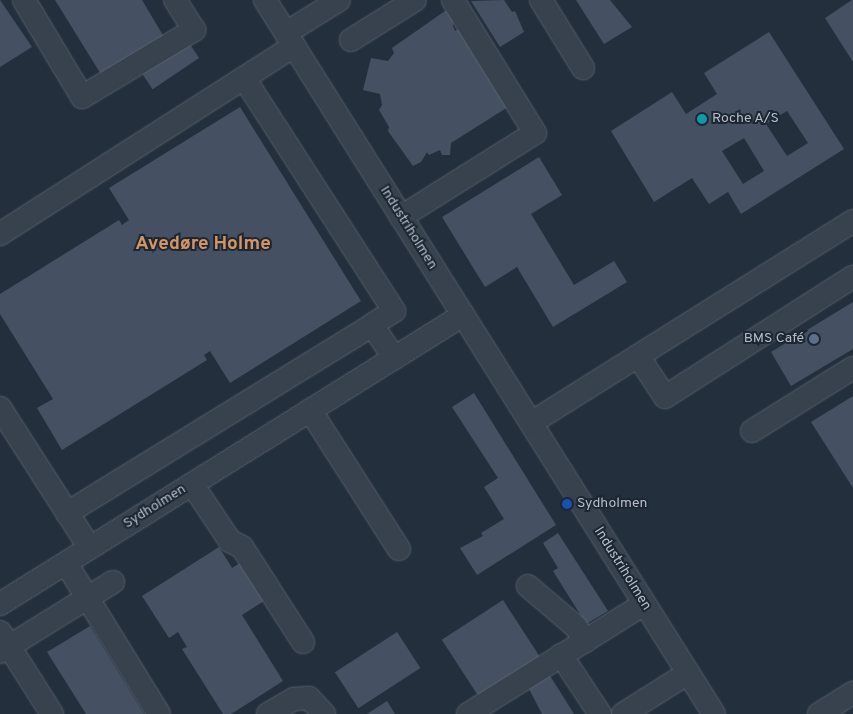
<!DOCTYPE html>
<meta charset="utf-8">
<style>
body{margin:0}
#map{position:relative;width:853px;height:714px;overflow:hidden;background:#242f3e;font-family:Overpass,sans-serif}
div>[style]{position:absolute}
[style*='--x']{left:calc(var(--x)*1px);top:calc(var(--y)*1px);width:calc(var(--w)*1px);rotate:calc(var(--a)*1deg)}
.building>*{inset:0;background:#455162;transform-origin:0 0}
.roads{filter:drop-shadow(0 0 1px #565f6c) drop-shadow(0 0 1px #565f6c)}
.minor>*{height:22px;margin:-11px;padding:0 11px;transform-origin:11px;border-radius:11px;background:#38414e}
.dots>*{width:14px;height:14px;translate:-50% -50%;box-sizing:border-box;border:2px solid #1d2633;border-radius:50%}
span{translate:-50% -50%;white-space:nowrap;text-align:center;line-height:1.15;-webkit-text-stroke:4px #1d2633;paint-order:stroke}
.poi-label{font-size:14px;color:#b4bcc9}
.left{translate:0 -50%;text-align:left}
.right{translate:-100% -50%;text-align:right}
.street-label{font-size:14px;color:#b4bcc9}
.district-label{font-size:19px;color:#d59563;font-weight:700}
</style>
<div id="map">
<div class="building">
<div style="clip-path:polygon(0 0,32px 47px,0 67px)"></div>
<div style="clip-path:polygon(55px 0,142px 0,164px 37px,102px 76px)"></div>
<div style="clip-path:polygon(504px 0,512px 12px,515px 11px,524px 32px,500px 47px,471px 1px)"></div>
<div style="clip-path:polygon(576px 0,610px 0,632px 27px,604px 44px)"></div>
<div style="clip-path:polygon(852px 0,853px 0,853px 62px,825px 18px)"></div>
<div style="clip-path:polygon(445px 11px,450px 12px,454px 19px,453px 26px,455px 31px,459px 28px,508px 107px,451px 143px,450px 155px,442px 155px,440px 150px,429px 155px,427px 152px,421px 162px,413px 166px,388px 131px,389px 127px,379px 110px,382px 105px,380px 94px,363px 90px,371px 58px,388px 61px,394px 53px,392px 48px)"></div>
<div style="clip-path:polygon(evenodd,769px 32px,844px 149px,741px 214px,728px 192px,709px 204px,692px 178px,654px 202px,611px 131px,672px 92px,686px 114px,717px 94px,704px 73px,769px 32px,787px 111px,808px 143px,787px 156px,766px 124px,787px 111px,769px 32px,744px 138px,764px 171px,743px 184px,722px 151px,744px 138px)"></div>
<div style="left:189px;top:43px;width:18px;height:56px;rotate:56deg"></div>
<div style="clip-path:polygon(240px 107px,361px 301px,230px 383px,210px 351px,204px 355px,207px 360px,62px 450px,37px 408px,53px 399px,0 314px,0 294px,119px 220px,122px 225px,129px 220px,109px 188px)"></div>
<div style="clip-path:polygon(539px 157px,562px 195px,531px 214px,574px 285px,614px 261px,627px 282px,553px 327px,517px 267px,485px 287px,442px 217px)"></div>
<div style="clip-path:polygon(853px 302px,853px 349px,791px 386px,771px 352px)"></div>
<div style="clip-path:polygon(474px 393px,556px 525px,477px 575px,460px 548px,483px 536px,481px 533px,504px 519px,484px 487px,498px 478px,452px 407px)"></div>
<div style="clip-path:polygon(853px 396px,853px 488px,811px 422px)"></div>
<div style="clip-path:polygon(558px 533px,608px 611px,586px 624px,553px 571px,558px 568px,543px 543px)"></div>
<div style="clip-path:polygon(219px 547px,232px 568px,240px 563px,264px 601px,242px 615px,283px 681px,231px 714px,223px 714px,182px 649px,187px 647px,178px 632px,169px 638px,142px 596px)"></div>
<div style="left:503px;top:600px;width:67px;height:73px;rotate:57deg"></div>
<div style="clip-path:polygon(90px 626px,144px 714px,86px 714px,47px 652px)"></div>
<div style="left:397px;top:632px;width:43px;height:74px;rotate:57deg"></div>
<div style="clip-path:polygon(549px 674px,574px 714px,542px 714px,529px 689px)"></div>
<div style="clip-path:polygon(387px 701px,395px 714px,367px 714px)"></div>
</div>
<div class="roads">
<div class="minor">
<div style="--x:24;--y:0;--w:113;--a:59.1"></div>
<div style="--x:82;--y:97;--w:131;--a:-30.9"></div>
<div style="--x:194;--y:30;--w:36;--a:-122"></div>
<div style="--x:265;--y:0;--w:843;--a:57.84"></div>
<div style="--x:541;--y:0;--w:80;--a:58.3"></div>
<div style="--x:286;--y:33;--w:62;--a:-31.9"></div>
<div style="--x:351;--y:40;--w:75;--a:-32"></div>
<div style="--x:244;--y:78;--w:277;--a:57.2"></div>
<div style="--x:394;--y:311;--w:26;--a:148"></div>
<div style="--x:372;--y:325;--w:40;--a:56"></div>
<div style="--x:401;--y:217;--w:158;--a:-32.1"></div>
<div style="--x:535;--y:133;--w:156;--a:-121.7"></div>
<div style="--x:0;--y:234;--w:349;--a:-32.6"></div>
<div style="--x:638;--y:356;--w:49;--a:56.6"></div>
<div style="--x:665;--y:397;--w:223;--a:-32.6"></div>
<div style="--x:0;--y:408;--w:166;--a:57.3"></div>
<div style="--x:310;--y:410;--w:165;--a:57.4"></div>
<div style="--x:531;--y:423;--w:380;--a:-32.1"></div>
<div style="--x:752;--y:431;--w:119;--a:-32"></div>
<div style="--x:192;--y:484;--w:69;--a:56.3"></div>
<div style="--x:230;--y:541;--w:13;--a:27"></div>
<div style="--x:242;--y:547;--w:113;--a:57.3"></div>
<div style="--x:67;--y:513;--w:358;--a:-31.6"></div>
<div style="--x:66;--y:563;--w:177;--a:58.4"></div>
<div style="--x:528;--y:586;--w:63;--a:40.5"></div>
<div style="--x:576;--y:627;--w:17;--a:57"></div>
<div style="--x:0;--y:604;--w:546;--a:-31.97"></div>
<div style="--x:0;--y:632;--w:97;--a:57.6"></div>
<div style="--x:0;--y:652;--w:133;--a:-31.8"></div>
<div style="--x:561;--y:655;--w:71;--a:56.5"></div>
<div style="--x:268;--y:714;--w:30;--a:-30"></div>
<div style="--x:294;--y:699;--w:15;--a:-4"></div>
<div style="--x:309;--y:698;--w:22;--a:47"></div>
<div style="--x:468;--y:714;--w:208;--a:-32"></div>
<div style="--x:623;--y:714;--w:77;--a:-32.2"></div>
<div style="--x:819;--y:714;--w:40;--a:-32"></div>
</div>
</div>
<div class="dots">
<div style="left:702px;top:119px;background:#0f9aa8"></div>
<div style="left:814px;top:339px;background:#5c6f8a"></div>
<div style="left:567px;top:504px;background:#1a4fb4"></div>
</div>
<div class="poi-label">
<span class="left" style="left:712px;top:119px">Roche A/S</span>
<span class="right" style="left:804px;top:339px">BMS Café</span>
<span class="left" style="left:577px;top:504px">Sydholmen</span>
</div>
<div class="street-label">
<span style="left:408px;top:228px;rotate:58deg">Industriholmen</span>
<span style="left:155px;top:507px;rotate:-32deg">Sydholmen</span>
<span style="left:622px;top:569px;rotate:58deg">Industriholmen</span>
</div>
<div class="district-label">
<span style="left:203px;top:245px">Avedøre Holme</span>
</div>
</div>
